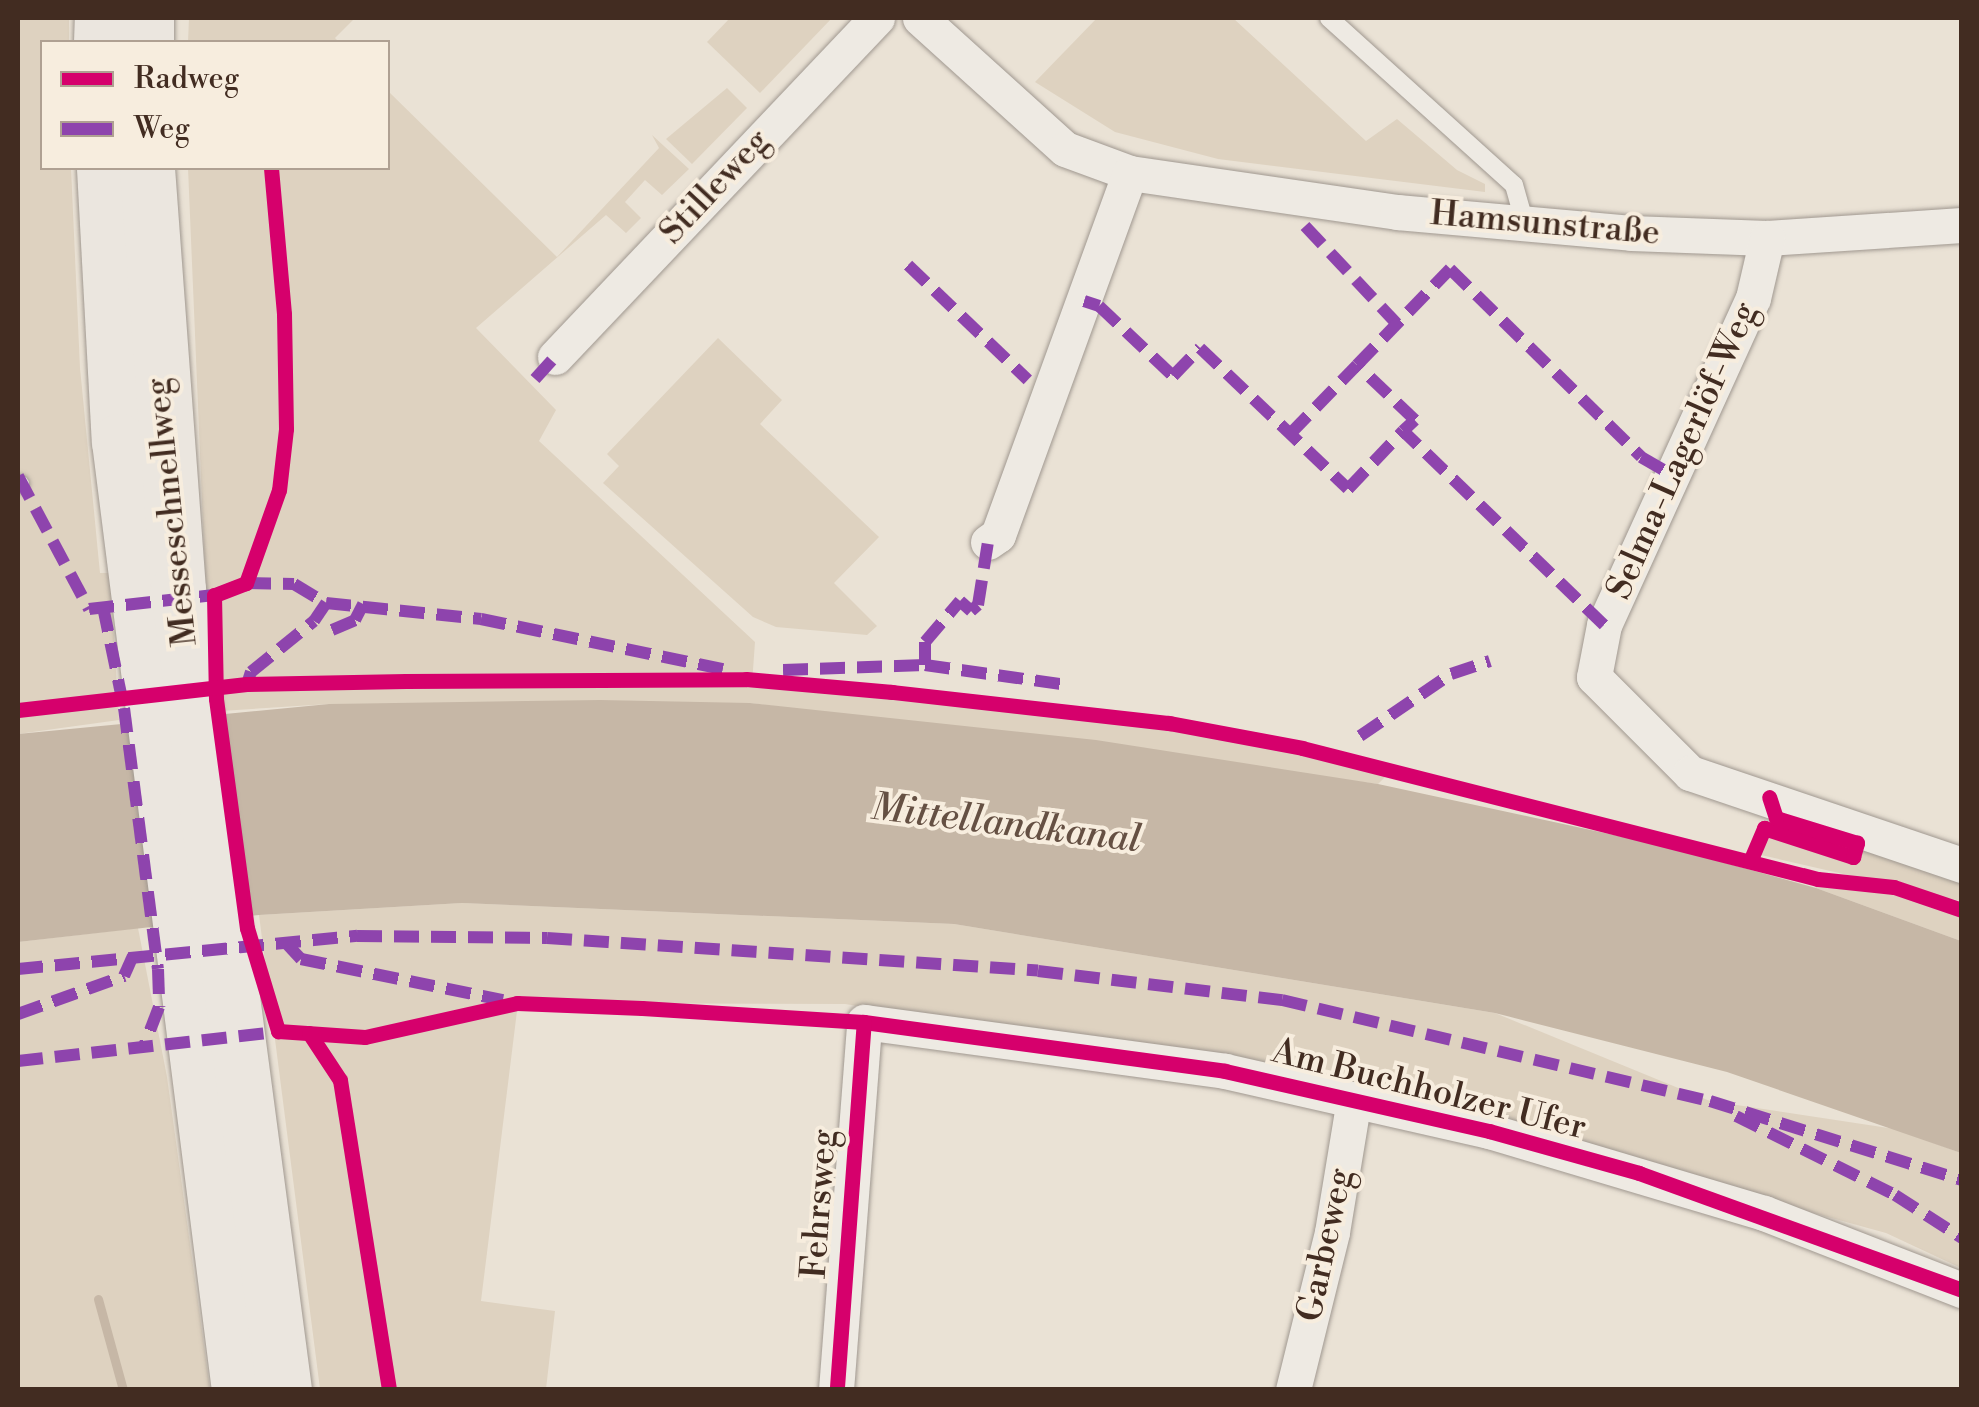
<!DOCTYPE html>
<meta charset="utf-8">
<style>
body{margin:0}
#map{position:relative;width:1979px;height:1407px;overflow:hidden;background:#eae2d5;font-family:"Libre Bodoni",serif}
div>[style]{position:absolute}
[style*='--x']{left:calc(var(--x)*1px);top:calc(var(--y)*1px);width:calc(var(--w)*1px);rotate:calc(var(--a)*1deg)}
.green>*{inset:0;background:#ded2c0}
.water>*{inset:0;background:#c6b7a6}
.stream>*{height:9px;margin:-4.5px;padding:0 4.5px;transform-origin:4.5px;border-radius:4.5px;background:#c6b7a6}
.roads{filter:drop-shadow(0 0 2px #a09890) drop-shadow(0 0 2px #a09890)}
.service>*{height:18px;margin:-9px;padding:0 9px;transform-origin:9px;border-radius:9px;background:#eeeae3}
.minor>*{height:35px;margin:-17.5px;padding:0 17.5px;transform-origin:17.5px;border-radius:17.5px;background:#eeeae3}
.trunk>*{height:55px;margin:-27.5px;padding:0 27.5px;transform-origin:27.5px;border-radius:27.5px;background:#ebe6df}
.quiet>*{height:12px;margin-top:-6px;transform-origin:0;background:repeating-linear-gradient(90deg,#8e44ad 0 25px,transparent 0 37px)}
.cycleway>*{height:15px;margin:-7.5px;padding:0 7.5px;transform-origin:7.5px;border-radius:7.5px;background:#d6006c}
span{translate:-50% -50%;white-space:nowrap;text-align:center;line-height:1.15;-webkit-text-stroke:8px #f7edde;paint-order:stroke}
.street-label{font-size:35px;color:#422c21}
.water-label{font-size:38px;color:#655043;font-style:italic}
.frame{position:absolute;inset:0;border:20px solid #422c21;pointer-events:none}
.legend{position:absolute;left:40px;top:40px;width:350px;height:130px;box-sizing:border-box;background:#f7edde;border:2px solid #afa092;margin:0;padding:12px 18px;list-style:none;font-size:30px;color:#422c21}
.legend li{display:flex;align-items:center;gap:20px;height:50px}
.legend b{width:50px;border:2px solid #afa092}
</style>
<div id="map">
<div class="green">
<div style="clip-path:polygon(18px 18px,69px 18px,69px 42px,42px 42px,42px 168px,71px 168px,80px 368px,100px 573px,110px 573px,119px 720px,18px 734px)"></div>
<div style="clip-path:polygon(189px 18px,355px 18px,335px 38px,339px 42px,188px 42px)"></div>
<div style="clip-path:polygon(730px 18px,832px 18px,760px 93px,707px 42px)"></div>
<div style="clip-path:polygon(1097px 18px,1233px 18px,1366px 141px,1397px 119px,1457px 170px,1485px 184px,1485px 192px,1218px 159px,1115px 132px,1035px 82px)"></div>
<div style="clip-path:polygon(727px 88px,747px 108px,692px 164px,666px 139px)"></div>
<div style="clip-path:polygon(388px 91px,557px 257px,659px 148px,652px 135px,689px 169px,662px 195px,645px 180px,625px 202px,641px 218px,626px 233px,606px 215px,476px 328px,556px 410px,539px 441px,755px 642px,752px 684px,1147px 724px,1334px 758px,1387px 775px,1378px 784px,750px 703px,329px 704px,221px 711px,206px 596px,188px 168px,388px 168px)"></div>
<div style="clip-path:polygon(718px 338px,782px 400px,760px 424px,879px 537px,834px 583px,877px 626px,867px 635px,776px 627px,753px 617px,603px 483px,619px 466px,607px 454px)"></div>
<div style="clip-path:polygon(1768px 834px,1858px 863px,1866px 842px,1961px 876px,1961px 901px,1761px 855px)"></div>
<div style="clip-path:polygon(1817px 881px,1893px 892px,1961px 916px,1961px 941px,1816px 888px)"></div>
<div style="clip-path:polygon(462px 903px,954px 924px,1495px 1013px,1710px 1101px,1895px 1129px,1961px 1153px,1961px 1268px,1886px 1233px,1358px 1087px,845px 1004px,518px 1003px,481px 1301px,555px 1311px,546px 1389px,320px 1389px,259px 915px)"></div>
<div style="clip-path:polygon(138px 928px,167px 1077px,210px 1389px,18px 1389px,18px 942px)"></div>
</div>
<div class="water">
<div style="clip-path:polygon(600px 700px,750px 703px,1096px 740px,1378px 784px,1660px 845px,1816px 888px,1961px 941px,1961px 1153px,1727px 1072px,1495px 1013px,954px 924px,462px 903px,259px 915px,18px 942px,18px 734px,329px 704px)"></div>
</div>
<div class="stream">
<div style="--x:98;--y:1299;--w:94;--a:74.6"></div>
</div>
<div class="roads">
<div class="service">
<div style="--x:1329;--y:18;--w:249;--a:42.1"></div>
<div style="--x:1514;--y:185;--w:41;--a:74.2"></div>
<div style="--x:18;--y:484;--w:2;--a:0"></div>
</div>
<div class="minor">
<div style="--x:920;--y:18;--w:195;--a:42.1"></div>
<div style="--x:1065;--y:149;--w:69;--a:20.3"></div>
<div style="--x:1130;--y:173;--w:270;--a:8.3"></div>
<div style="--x:1397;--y:212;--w:235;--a:5.1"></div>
<div style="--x:1631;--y:233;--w:136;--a:2.1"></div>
<div style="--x:1767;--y:238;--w:195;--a:-3.8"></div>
<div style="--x:1767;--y:238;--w:62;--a:103.1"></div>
<div style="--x:1753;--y:298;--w:359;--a:114.5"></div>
<div style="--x:1604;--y:625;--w:53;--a:100.9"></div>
<div style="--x:1594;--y:677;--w:136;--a:45"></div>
<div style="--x:1690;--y:773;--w:287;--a:18.7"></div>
<div style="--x:555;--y:357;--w:468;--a:-46.5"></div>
<div style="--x:988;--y:542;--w:12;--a:-35"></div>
<div style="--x:998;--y:535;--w:385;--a:-70"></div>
<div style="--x:836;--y:1390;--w:369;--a:-85.6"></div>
<div style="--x:864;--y:1022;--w:364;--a:7.7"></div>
<div style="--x:1225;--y:1071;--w:271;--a:12.8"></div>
<div style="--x:1489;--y:1131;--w:287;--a:16.6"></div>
<div style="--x:1764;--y:1213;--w:212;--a:21.3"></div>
<div style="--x:1293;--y:1390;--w:163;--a:-76.1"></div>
<div style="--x:1332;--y:1232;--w:135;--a:-80.6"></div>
</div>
<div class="trunk">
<div style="--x:101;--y:42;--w:24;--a:-88"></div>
<div style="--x:146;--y:42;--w:24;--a:-90"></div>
<div style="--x:104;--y:168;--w:273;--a:86.9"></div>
<div style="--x:119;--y:441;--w:957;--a:82.79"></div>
<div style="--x:147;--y:168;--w:422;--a:85.8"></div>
<div style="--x:178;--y:589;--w:808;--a:82.46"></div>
</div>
</div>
<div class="quiet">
<div style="--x:1305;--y:226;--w:134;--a:46.8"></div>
<div style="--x:908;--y:265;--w:166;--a:43.8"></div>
<div style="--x:1084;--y:301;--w:16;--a:18"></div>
<div style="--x:1099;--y:306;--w:102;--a:43.4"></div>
<div style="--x:1173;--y:376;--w:39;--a:-46"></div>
<div style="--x:1200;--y:348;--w:204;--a:43.6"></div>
<div style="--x:1348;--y:489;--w:80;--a:-46.5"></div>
<div style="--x:535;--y:379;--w:30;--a:-48"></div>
<div style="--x:1290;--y:434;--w:96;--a:-45.8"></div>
<div style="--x:18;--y:476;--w:151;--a:61.9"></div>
<div style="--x:89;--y:609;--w:126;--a:-6.4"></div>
<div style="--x:214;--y:595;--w:34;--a:-21"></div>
<div style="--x:246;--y:583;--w:48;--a:1.2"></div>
<div style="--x:294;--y:584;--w:37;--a:31"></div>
<div style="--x:326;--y:603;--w:156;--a:5.9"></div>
<div style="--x:481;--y:619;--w:247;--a:11.7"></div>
<div style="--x:103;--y:607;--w:103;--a:78.3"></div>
<div style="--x:124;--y:708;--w:263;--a:82.6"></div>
<div style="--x:158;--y:969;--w:38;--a:88"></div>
<div style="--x:159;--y:1007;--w:40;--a:111"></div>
<div style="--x:1604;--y:625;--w:279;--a:-136"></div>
<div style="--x:1403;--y:431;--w:16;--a:-43"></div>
<div style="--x:1415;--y:420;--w:80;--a:-136.5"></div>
<div style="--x:1357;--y:365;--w:134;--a:-45.9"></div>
<div style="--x:1450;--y:269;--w:268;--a:44.5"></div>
<div style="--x:1641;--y:457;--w:39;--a:30"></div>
<div style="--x:332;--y:630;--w:25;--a:-23"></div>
<div style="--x:355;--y:620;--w:18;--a:-63"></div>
<div style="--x:925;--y:665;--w:23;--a:-90"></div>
<div style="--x:925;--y:642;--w:54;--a:-49.5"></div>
<div style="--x:960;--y:601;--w:15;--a:42"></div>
<div style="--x:971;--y:611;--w:9;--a:-41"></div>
<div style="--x:978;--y:605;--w:64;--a:-81"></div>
<div style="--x:783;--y:670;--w:142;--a:-2"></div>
<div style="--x:925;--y:665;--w:143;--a:8"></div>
<div style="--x:247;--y:684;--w:13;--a:-72"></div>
<div style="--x:251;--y:672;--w:81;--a:-39"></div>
<div style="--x:314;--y:621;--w:22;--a:-56"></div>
<div style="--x:1360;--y:736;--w:110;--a:-34.3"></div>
<div style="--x:1451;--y:674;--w:41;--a:-18.4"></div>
<div style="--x:286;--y:943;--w:22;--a:47"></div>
<div style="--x:301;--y:959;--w:206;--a:11.5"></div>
<div style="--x:18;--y:969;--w:341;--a:-5.6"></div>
<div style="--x:357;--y:936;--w:190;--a:0.6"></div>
<div style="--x:547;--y:938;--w:492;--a:3.8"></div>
<div style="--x:1038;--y:971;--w:246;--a:6.8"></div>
<div style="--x:1282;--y:1000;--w:440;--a:13.3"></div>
<div style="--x:1710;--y:1101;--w:264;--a:17.4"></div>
<div style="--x:18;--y:1014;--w:113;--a:-19.7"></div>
<div style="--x:124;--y:976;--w:22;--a:-66"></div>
<div style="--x:18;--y:1061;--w:269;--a:-6.4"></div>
<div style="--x:1736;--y:1116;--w:178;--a:26.4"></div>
<div style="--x:1895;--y:1195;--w:80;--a:32.7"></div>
</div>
<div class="cycleway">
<div style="--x:271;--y:168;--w:147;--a:84.9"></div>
<div style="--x:284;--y:314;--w:115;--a:89"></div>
<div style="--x:286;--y:429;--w:61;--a:96.5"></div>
<div style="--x:279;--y:490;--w:99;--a:109.5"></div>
<div style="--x:246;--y:583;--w:34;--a:159"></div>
<div style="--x:214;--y:595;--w:104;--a:88.9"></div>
<div style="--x:216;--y:699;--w:231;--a:82.3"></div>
<div style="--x:247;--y:928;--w:108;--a:73.2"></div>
<div style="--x:278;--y:1031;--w:87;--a:3.9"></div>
<div style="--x:365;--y:1037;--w:156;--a:-12.6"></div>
<div style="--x:517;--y:1003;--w:125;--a:2.3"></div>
<div style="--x:642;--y:1008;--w:222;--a:3.6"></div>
<div style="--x:864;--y:1022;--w:364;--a:7.7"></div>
<div style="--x:1225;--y:1071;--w:271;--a:12.8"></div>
<div style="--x:1489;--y:1131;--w:156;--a:15.6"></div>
<div style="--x:1639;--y:1173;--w:344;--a:19.9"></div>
<div style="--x:18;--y:710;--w:230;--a:-6.5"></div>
<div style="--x:247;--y:684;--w:159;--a:-1.1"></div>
<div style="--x:406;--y:681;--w:340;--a:-0.3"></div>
<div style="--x:746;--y:679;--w:147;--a:5.1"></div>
<div style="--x:892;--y:692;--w:279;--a:6.4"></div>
<div style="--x:1169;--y:723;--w:135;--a:10.6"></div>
<div style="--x:1302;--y:748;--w:532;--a:14.25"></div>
<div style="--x:1818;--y:879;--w:76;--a:6"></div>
<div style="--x:1894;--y:887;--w:72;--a:18.7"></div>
<div style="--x:1751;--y:859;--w:34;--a:-67"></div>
<div style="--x:1764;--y:828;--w:94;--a:18"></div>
<div style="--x:1853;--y:857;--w:15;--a:-74"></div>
<div style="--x:1857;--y:843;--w:85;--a:-162.8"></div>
<div style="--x:1776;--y:818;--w:22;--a:-108"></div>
<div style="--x:309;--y:1033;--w:56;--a:56.6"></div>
<div style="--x:340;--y:1080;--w:314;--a:81"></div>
<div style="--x:837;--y:1387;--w:366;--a:-85.8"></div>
</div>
<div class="street-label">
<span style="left:715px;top:187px;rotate:-47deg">Stilleweg</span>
<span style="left:1545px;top:224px;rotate:5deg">Hamsunstraße</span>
<span style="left:1683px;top:451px;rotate:-66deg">Selma-Lagerlöf-Weg</span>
<span style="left:172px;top:512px;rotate:-96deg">Messeschnellweg</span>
<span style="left:1429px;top:1090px;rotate:14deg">Am Buchholzer Ufer</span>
<span style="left:820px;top:1204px;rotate:-86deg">Fehrsweg</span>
<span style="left:1326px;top:1245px;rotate:-78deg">Garbeweg</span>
</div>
<div class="water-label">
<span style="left:1006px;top:824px;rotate:7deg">Mittellandkanal</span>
</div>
<div class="frame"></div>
<ul class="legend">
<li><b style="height:12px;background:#d6006c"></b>Radweg</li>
<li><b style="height:12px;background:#8e44ad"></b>Weg</li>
</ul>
</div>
